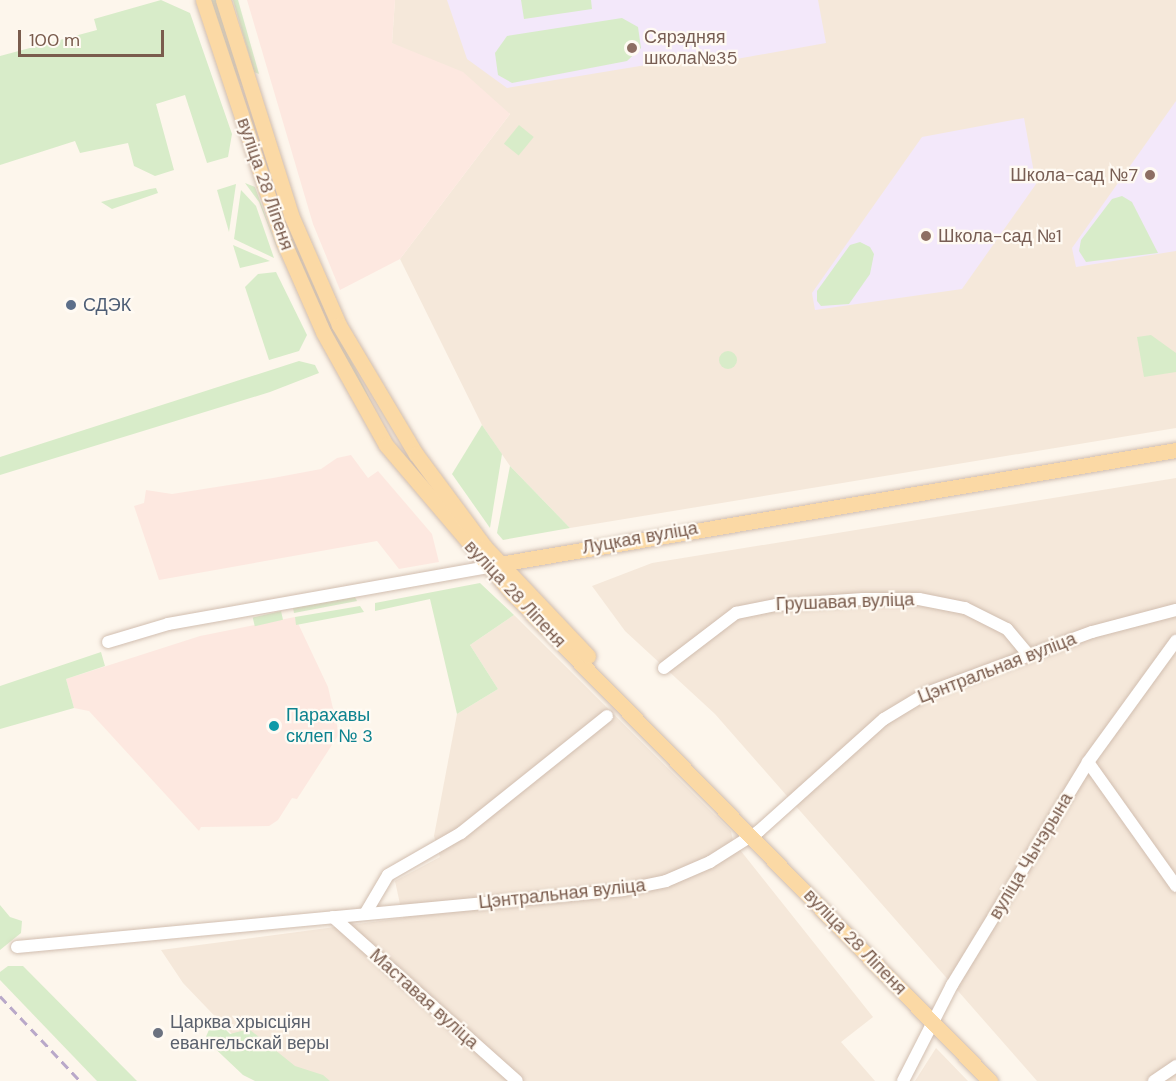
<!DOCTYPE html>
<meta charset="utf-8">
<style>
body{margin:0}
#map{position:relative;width:1176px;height:1081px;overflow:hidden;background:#fdf6ec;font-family:"DM Sans",sans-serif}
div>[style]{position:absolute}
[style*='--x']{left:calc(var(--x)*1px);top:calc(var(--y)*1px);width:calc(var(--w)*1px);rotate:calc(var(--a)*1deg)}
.residential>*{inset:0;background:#f5e8da}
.commercial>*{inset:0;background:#fde8e0}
.education>*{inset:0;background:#f3e8fa}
.green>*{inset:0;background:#d8ecc9;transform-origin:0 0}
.round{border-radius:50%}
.roads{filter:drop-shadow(0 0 2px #d1beb0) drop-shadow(0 0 2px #d1beb0)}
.minor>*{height:12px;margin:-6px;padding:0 6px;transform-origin:6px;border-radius:6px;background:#fff}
.major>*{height:15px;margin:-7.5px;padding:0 7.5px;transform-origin:7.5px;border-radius:7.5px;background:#fbd9a5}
.rail>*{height:3px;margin-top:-1.5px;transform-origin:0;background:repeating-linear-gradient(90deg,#b9a8c9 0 9px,transparent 0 15px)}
.dots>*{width:16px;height:16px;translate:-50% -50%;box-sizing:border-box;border:3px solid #fffaf3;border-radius:50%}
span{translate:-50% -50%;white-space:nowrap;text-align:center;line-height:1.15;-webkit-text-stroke:4.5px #fffaf3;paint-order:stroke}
.education-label{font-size:18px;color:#785e54}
.left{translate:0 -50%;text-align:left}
.right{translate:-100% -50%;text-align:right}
.street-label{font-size:18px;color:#7a5c4d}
.service-label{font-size:18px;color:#4e5e75}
.culture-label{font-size:18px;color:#0d838f}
.worship-label{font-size:18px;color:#5b616d}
.scale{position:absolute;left:18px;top:30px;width:146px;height:27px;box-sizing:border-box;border:3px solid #7a5c4d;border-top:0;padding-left:8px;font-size:18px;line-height:21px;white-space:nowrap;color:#7a5c4d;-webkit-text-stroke:4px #fffaf3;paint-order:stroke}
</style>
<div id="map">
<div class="residential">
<div style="clip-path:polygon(395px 0,1176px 0,1176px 428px,570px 528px,510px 466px,482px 425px,400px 259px,510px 114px,392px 43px)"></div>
<div style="clip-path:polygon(1176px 478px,1176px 1081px,1037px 1081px,715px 714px,625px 631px,592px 586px,652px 563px)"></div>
<div style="clip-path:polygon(514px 615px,731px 831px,733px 841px,873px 1017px,841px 1042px,875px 1081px,277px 1081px,183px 983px,161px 950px,403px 918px,395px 881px,440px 857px,434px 836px,457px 714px,498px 689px,470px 645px)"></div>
<div style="clip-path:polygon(936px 1048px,968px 1081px,915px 1081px)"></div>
</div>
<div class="commercial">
<div style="clip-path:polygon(247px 0,395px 0,392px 43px,463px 72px,510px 114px,400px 259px,340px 290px,313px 224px)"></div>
<div style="clip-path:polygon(351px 455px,368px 478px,378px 471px,432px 534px,439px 562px,399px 569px,377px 541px,159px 580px,134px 506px,144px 503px,146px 490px,172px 494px,273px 478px,321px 469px,337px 458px)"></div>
<div style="clip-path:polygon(295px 617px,328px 687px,339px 734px,297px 799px,292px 798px,278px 820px,269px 826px,201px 827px,199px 831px,89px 711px,74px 708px,66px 679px,200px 636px)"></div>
</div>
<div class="education">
<div style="clip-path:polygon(447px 0,818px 0,826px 43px,720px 62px,719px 53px,507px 88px,467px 59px)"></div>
<div style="clip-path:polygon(1176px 101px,1176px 251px,1076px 267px,1072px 248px)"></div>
<div style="clip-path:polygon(1024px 118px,1036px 184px,962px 289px,815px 310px,812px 293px,922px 137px)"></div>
</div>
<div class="green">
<div style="clip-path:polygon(161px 0,190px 13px,232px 134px,228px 157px,207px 163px,185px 95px,156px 104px,174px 170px,155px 176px,134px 166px,128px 143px,80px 153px,75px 141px,0 165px,0 56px,97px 30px,94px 19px)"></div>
<div style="clip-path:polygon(211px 0,217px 0,245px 91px,231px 65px)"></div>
<div style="clip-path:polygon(233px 0,238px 0,259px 74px,254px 72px)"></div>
<div style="clip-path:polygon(521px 0,591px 0,592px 9px,524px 19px)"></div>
<div style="clip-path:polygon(622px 18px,638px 27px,641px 48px,627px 61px,512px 83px,498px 75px,495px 53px,507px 36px)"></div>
<div style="left:519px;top:125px;width:19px;height:24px;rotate:39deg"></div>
<div style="clip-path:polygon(267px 172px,304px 266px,373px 405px,330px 332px,281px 219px)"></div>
<div style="clip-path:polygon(245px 183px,255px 187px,284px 266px,259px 202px)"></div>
<div style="clip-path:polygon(236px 184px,229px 232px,217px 190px)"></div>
<div style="clip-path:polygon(150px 189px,156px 188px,158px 193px,112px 209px,101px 202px)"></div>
<div style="clip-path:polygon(241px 190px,256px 206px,274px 258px,234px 239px)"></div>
<div style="clip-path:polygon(1122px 196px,1132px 202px,1158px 253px,1086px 262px,1079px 251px,1081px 240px,1112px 199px)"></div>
<div style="clip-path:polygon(860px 242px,870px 247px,874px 254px,870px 274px,849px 304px,821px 306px,817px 301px,817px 291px,850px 245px)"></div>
<div style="clip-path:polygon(233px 245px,270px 261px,240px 268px)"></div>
<div style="clip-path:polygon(276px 272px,307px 335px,299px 351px,269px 360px,245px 287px,258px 274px)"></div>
<div style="clip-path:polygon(1151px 335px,1176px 353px,1176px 372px,1144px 377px,1137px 337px)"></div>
<div class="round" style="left:719px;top:351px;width:18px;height:18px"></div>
<div style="clip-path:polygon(299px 361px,315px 365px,319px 373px,270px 392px,0 475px,0 457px)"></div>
<div style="clip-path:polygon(482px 425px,502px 454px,490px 528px,452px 474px)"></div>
<div style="clip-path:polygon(510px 466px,570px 528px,503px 540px,497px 533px)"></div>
<div style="clip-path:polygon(480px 583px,514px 615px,470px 645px,498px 689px,457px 714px,430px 599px,375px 611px,375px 603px)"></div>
<div style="clip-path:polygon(355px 597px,357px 601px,294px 613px,293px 608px)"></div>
<div style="clip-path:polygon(360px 606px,364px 612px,296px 625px,295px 617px)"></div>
<div style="left:281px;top:611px;width:9px;height:29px;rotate:77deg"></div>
<div style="clip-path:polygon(101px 652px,105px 666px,66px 679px,74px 708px,0 729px,0 686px)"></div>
<div style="clip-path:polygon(0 905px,10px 917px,22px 921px,21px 933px,0 950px)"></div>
<div style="clip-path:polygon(8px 966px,23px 966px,137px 1081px,97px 1081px,0 980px,0 972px)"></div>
<div style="clip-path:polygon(214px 1018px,230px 1034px,249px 1029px,295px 1066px,323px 1075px,330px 1081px,255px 1081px,243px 1075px,205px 1039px)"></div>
</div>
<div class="roads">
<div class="minor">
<div style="--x:108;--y:642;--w:63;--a:-16.7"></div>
<div style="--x:168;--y:624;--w:325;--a:-10.1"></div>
<div style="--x:664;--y:668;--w:91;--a:-37.4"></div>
<div style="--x:736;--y:613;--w:41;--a:-11.3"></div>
<div style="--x:776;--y:605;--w:87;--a:-3.9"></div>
<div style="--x:863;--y:599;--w:56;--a:0"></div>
<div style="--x:919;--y:599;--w:47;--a:11.1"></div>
<div style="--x:965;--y:608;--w:47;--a:26.6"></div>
<div style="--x:1007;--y:629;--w:33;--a:50"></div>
<div style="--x:1088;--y:762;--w:152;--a:54.6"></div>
<div style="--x:365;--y:914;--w:45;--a:-59.5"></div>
<div style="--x:388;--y:875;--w:84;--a:-29.9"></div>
<div style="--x:461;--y:833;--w:187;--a:-38.7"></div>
<div style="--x:333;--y:917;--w:246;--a:41.7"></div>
<div style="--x:17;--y:947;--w:609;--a:-5.37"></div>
<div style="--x:623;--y:890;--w:44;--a:-11.8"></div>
<div style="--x:666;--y:881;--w:48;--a:-23.4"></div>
<div style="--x:710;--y:862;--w:58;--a:-32.3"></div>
<div style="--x:759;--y:831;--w:168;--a:-41.9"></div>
<div style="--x:884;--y:719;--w:50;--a:-31.2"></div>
<div style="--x:927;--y:693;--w:176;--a:-20.3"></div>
<div style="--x:1092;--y:632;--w:87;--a:-14.7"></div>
<div style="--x:903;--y:1081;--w:108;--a:-63"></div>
<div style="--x:952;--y:985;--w:261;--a:-58.6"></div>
<div style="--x:1088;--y:762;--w:150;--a:-54"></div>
<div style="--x:1154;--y:1081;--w:27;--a:-34"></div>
</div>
<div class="major">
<div style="--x:203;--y:0;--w:256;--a:71.6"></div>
<div style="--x:284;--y:243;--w:97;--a:66.3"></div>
<div style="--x:323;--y:332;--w:129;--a:60.9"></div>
<div style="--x:386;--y:445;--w:196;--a:49.6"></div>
<div style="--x:513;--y:594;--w:682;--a:45.59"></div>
<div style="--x:223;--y:0;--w:225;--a:72.4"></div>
<div style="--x:291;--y:215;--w:120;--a:66.4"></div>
<div style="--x:339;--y:325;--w:150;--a:59.2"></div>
<div style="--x:416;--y:454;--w:116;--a:53.4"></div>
<div style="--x:485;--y:547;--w:150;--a:46.6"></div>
<div style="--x:493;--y:565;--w:693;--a:-9.56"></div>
</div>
</div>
<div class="rail">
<div style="--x:0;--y:996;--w:117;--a:46.7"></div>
</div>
<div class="dots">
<div style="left:632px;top:48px;background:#8d6e63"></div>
<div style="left:1150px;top:175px;background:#8d6e63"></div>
<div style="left:926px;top:236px;background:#8d6e63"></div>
<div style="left:71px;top:305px;background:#5c6f8a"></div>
<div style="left:274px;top:726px;background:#0f9aa8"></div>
<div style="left:158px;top:1033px;background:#6b7280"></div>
</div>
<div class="education-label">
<span class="left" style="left:644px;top:48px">Сярэдняя<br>школа№35</span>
<span class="right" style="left:1138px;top:175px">Школа-сад №7</span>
<span class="left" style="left:938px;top:236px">Школа-сад №1</span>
</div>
<div class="street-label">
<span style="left:265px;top:184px;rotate:71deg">вуліца 28 Ліпеня</span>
<span style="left:640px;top:538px;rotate:-10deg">Луцкая вуліца</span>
<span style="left:515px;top:594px;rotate:47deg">вуліца 28 Ліпеня</span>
<span style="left:845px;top:602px;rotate:-2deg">Грушавая вуліца</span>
<span style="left:997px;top:668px;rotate:-21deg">Цэнтральная вуліца</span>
<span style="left:1031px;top:856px;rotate:-59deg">вуліца Чычэрына</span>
<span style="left:562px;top:894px;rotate:-6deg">Цэнтральная вуліца</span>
<span style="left:855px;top:942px;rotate:46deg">вуліца 28 Ліпеня</span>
<span style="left:424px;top:999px;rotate:42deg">Маставая вуліца</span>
</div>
<div class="service-label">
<span class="left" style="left:83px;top:305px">СДЭК</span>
</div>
<div class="culture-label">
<span class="left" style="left:286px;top:726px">Парахавы<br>склеп № 3</span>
</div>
<div class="worship-label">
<span class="left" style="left:170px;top:1033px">Царква хрысціян<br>евангельскай веры</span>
</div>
<div class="scale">100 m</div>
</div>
